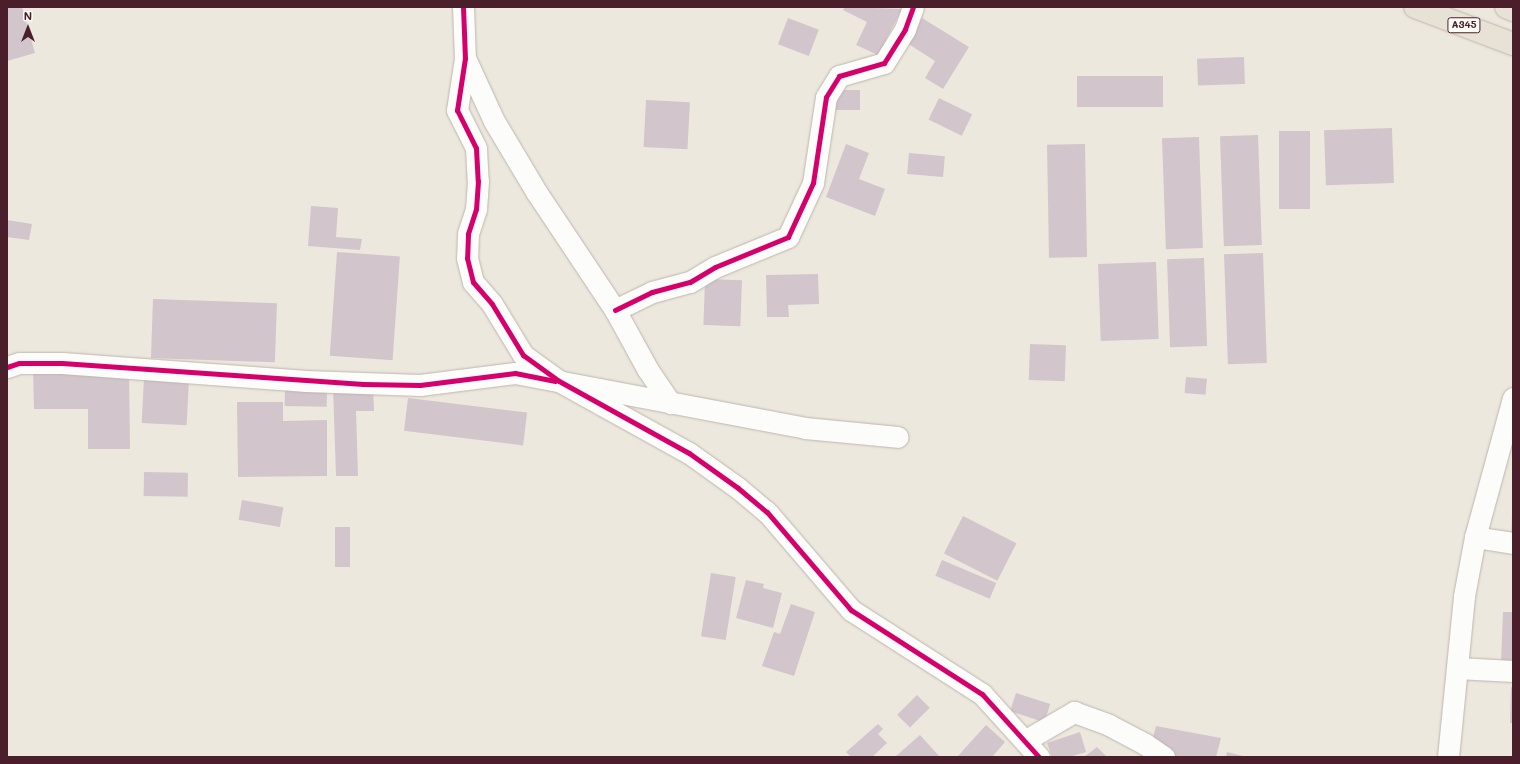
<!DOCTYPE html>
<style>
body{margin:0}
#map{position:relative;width:1520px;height:764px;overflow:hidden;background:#ede8dd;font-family:Mali,sans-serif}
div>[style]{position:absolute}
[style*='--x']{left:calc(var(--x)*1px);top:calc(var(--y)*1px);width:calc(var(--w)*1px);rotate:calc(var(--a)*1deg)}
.building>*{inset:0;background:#d3c5cc;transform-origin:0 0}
.roads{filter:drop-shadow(0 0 1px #bdb5af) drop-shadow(0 0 1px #bdb5af)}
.minor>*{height:21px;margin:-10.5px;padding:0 10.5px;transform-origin:10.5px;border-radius:10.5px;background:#fcfcfa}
.trunk>*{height:22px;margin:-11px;padding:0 11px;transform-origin:11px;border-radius:11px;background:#e7e2d5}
.cycleway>*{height:5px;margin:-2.5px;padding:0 2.5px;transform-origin:2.5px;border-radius:2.5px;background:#d6006c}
span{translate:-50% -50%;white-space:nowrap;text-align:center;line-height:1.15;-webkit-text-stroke:4px #fdfcf7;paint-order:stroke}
.shield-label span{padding:1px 3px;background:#fdfcf7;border:1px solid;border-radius:3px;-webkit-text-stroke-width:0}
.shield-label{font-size:10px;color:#4a1f2b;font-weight:700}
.frame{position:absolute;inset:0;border:8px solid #4a1f2b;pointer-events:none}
.north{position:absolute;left:8px;top:8px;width:40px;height:40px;-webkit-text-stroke:3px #fdfcf7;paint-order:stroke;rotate:0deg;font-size:11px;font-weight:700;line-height:16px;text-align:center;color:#4a1f2b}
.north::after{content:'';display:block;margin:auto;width:14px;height:18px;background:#4a1f2b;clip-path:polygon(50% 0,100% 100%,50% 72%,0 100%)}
</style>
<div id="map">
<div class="building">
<div style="clip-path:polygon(7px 7px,22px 7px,35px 53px,7px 61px)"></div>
<div style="clip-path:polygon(845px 7px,902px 9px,878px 55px,856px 45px,867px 22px,843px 10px)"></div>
<div style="left:788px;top:18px;width:33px;height:28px;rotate:21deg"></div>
<div style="clip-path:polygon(922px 18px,969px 47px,943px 89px,925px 78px,935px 61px,907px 43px)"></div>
<div style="left:1244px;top:57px;width:27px;height:47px;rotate:88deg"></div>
<div style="left:1077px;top:76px;width:86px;height:31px"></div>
<div style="left:835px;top:90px;width:25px;height:20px"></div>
<div style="left:939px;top:98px;width:37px;height:24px;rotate:26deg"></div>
<div style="left:646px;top:100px;width:44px;height:47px;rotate:3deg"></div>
<div style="left:1392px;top:128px;width:55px;height:68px;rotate:88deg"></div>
<div style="left:1279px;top:131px;width:31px;height:78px"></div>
<div style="left:1258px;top:135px;width:110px;height:38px;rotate:88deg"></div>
<div style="left:1199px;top:137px;width:111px;height:37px;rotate:88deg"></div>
<div style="clip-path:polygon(846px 144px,869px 153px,859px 179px,885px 189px,875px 216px,826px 197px)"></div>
<div style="left:1085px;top:144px;width:113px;height:38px;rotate:89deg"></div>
<div style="left:909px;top:153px;width:36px;height:21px;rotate:5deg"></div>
<div style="clip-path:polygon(311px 206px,338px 208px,336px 237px,362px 239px,360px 250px,308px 246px)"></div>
<div style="clip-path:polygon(7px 220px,32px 224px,29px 240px,7px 237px)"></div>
<div style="left:337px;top:252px;width:63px;height:104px;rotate:4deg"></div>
<div style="left:1263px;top:253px;width:110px;height:39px;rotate:88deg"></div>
<div style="left:1204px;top:258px;width:88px;height:37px;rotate:88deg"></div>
<div style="left:1156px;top:262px;width:77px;height:58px;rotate:88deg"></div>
<div style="clip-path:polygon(818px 274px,819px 304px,788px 305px,789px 317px,767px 317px,766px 275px)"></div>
<div style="left:705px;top:279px;width:37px;height:46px;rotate:2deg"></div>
<div style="left:153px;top:299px;width:124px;height:59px;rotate:2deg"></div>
<div style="left:1030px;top:344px;width:36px;height:36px;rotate:2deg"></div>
<div style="clip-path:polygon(129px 370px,130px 449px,88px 449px,88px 409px,34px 409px,33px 371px)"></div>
<div style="left:1186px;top:377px;width:21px;height:16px;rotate:5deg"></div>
<div style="left:144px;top:378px;width:45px;height:45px;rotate:3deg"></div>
<div style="clip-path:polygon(373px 386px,374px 411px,356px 411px,358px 476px,336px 476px,333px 387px)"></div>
<div style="left:285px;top:387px;width:42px;height:19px;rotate:1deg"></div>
<div style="left:408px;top:398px;width:120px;height:33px;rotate:7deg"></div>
<div style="clip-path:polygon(237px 402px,283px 402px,283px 421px,327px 420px,327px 476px,238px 477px)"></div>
<div style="left:144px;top:472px;width:44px;height:24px;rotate:1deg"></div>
<div style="left:242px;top:500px;width:42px;height:20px;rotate:10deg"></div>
<div style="clip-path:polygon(1512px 513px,1513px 513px,1513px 543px,1511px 543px)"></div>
<div style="left:963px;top:516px;width:60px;height:42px;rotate:27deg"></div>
<div style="left:335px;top:527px;width:15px;height:40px"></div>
<div style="left:942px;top:560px;width:59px;height:17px;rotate:23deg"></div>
<div style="left:711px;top:573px;width:25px;height:64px;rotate:9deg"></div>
<div style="clip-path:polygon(746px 580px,764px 584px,763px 588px,782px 593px,773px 628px,736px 618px)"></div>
<div style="clip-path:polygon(791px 604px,815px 612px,794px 676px,762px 666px,774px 632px,780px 634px)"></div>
<div style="clip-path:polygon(1503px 612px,1513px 612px,1513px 662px,1501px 662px)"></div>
<div style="clip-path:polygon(1511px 687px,1513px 688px,1513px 723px,1510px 723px)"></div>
<div style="left:1016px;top:693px;width:36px;height:19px;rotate:18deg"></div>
<div style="left:917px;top:695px;width:18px;height:28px;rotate:45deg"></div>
<div style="clip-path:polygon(878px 724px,883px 729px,878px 734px,887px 743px,872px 757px,851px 757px,846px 752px)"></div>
<div style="clip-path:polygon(986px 725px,1005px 742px,992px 757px,957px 757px)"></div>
<div style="clip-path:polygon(1156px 726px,1221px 738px,1216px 757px,1172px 757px,1151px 745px)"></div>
<div style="clip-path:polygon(1080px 732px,1086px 752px,1069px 757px,1052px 757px,1047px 743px)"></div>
<div style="clip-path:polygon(920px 735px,940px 757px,897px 757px,896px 756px)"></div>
<div style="clip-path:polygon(1097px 747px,1107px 757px,1084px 757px)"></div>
<div style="clip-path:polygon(1227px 752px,1243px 756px,1243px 757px,1226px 757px)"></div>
</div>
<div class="roads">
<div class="minor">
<div style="--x:463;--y:7;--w:51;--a:87.8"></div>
<div style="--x:465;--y:58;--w:53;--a:98.7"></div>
<div style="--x:457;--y:110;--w:42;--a:63.4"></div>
<div style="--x:476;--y:148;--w:33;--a:87"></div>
<div style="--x:478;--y:181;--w:28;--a:94"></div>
<div style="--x:476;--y:209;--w:26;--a:108"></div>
<div style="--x:468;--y:234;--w:24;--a:92"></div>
<div style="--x:467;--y:258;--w:25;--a:76"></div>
<div style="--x:473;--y:282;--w:29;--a:49"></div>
<div style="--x:492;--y:304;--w:60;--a:58.7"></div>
<div style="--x:523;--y:355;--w:44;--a:35.8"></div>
<div style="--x:559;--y:381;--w:149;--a:29"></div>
<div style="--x:689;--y:453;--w:60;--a:35.5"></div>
<div style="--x:738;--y:488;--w:38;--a:40"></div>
<div style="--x:767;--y:512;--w:129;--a:49.4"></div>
<div style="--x:851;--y:610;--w:156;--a:32.7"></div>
<div style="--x:982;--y:694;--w:85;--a:47.9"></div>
<div style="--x:465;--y:58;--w:69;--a:65.3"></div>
<div style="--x:494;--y:121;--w:84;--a:59.2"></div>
<div style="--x:537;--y:193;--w:141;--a:56.3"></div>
<div style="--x:615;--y:310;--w:68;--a:61.2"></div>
<div style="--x:648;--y:370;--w:40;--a:56"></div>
<div style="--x:615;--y:310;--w:41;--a:-25.9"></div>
<div style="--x:652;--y:292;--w:39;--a:-15"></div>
<div style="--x:690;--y:282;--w:29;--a:-31"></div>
<div style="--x:715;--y:267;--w:79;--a:-22.3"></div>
<div style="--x:788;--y:237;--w:60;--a:-65.2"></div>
<div style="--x:813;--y:183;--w:87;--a:-81.4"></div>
<div style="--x:826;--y:97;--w:25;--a:-58"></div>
<div style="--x:839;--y:76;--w:47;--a:-16.1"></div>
<div style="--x:884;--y:63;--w:40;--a:-58"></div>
<div style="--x:905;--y:29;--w:23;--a:-70"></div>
<div style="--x:7;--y:367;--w:13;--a:-18"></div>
<div style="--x:19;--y:363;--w:43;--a:0"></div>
<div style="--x:62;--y:363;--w:245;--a:4.2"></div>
<div style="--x:306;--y:381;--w:114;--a:2"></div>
<div style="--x:420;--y:385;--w:96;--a:-7.2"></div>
<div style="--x:515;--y:373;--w:295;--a:10.7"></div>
<div style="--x:805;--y:428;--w:93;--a:5.5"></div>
<div style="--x:1475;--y:537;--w:38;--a:9"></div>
<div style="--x:1457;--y:668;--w:56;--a:3.1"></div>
<div style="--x:1026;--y:740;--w:56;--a:-30.3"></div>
<div style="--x:1074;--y:712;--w:37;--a:20"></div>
<div style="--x:1109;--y:725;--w:41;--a:27.8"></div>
<div style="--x:1145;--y:744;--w:23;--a:34"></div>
<div style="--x:1448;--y:757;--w:162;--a:-84.3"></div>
<div style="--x:1464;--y:596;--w:60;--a:-79.4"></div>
<div style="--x:1475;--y:537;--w:144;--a:-74.7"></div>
</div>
<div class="trunk">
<div style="--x:1415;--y:7;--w:105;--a:20.7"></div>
<div style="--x:1506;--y:7;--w:8;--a:23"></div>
</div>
</div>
<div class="cycleway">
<div style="--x:463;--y:7;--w:51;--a:87.8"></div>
<div style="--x:465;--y:58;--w:53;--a:98.7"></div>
<div style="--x:457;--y:110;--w:42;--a:63.4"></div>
<div style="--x:476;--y:148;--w:33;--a:87"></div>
<div style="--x:478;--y:181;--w:28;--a:94"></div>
<div style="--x:476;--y:209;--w:26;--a:108"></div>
<div style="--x:468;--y:234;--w:24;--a:92"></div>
<div style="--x:467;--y:258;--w:25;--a:76"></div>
<div style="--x:473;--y:282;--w:29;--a:49"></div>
<div style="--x:492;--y:304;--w:60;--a:58.7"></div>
<div style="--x:523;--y:355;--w:44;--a:35.8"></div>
<div style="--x:559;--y:381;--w:149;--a:29"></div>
<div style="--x:689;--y:453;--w:60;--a:35.5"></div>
<div style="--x:738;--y:488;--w:38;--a:40"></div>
<div style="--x:767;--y:512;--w:129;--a:49.4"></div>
<div style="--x:851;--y:610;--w:156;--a:32.7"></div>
<div style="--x:982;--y:694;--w:85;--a:47.9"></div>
<div style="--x:615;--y:310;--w:41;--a:-25.9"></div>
<div style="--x:652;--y:292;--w:39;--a:-15"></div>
<div style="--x:690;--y:282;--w:29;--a:-31"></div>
<div style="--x:715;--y:267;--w:79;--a:-22.3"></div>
<div style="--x:788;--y:237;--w:60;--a:-65.2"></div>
<div style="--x:813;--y:183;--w:87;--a:-81.4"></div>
<div style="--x:826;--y:97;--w:25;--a:-58"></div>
<div style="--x:839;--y:76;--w:47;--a:-16.1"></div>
<div style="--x:884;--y:63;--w:40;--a:-58"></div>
<div style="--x:905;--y:29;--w:23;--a:-70"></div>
<div style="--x:7;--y:367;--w:13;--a:-18"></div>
<div style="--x:19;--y:363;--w:43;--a:0"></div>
<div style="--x:62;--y:363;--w:302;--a:4"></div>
<div style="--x:363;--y:384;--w:57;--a:1"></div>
<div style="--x:420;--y:385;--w:96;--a:-7.2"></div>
<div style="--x:515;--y:373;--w:41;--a:11.3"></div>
</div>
<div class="shield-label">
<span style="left:1464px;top:25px">A345</span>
</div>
<div class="frame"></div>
<div class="north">N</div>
</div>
